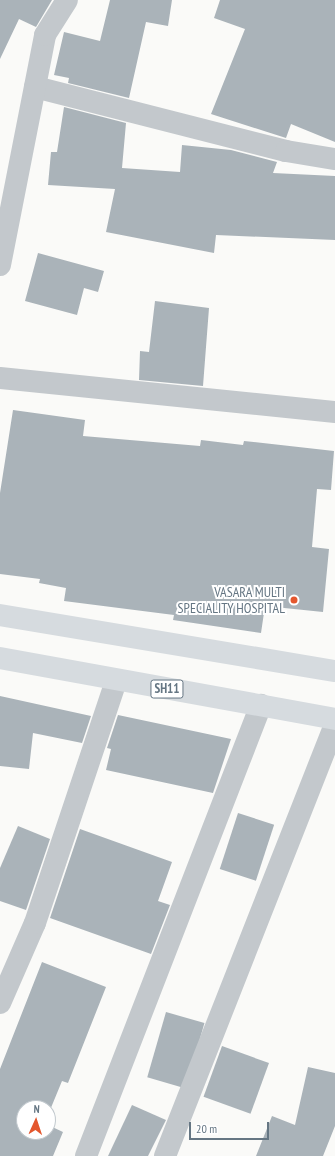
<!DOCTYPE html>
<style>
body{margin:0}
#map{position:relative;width:335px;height:1156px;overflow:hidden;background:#fafaf8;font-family:"PT Sans Narrow",sans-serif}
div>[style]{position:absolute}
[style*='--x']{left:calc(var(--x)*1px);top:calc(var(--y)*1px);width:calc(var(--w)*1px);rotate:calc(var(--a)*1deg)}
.building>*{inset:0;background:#aab3b9;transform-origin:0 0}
.street>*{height:22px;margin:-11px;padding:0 11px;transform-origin:11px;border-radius:11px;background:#c3c8cc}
.primary>*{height:22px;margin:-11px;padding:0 11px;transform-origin:11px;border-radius:11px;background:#d6dbdf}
.dots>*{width:11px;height:11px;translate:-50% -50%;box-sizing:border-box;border:2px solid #fff;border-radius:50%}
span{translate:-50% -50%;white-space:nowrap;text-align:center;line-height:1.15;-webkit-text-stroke:4px #fff;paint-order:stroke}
.shield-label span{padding:1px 3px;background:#fff;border:1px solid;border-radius:3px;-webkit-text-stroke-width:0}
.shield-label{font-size:13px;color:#657683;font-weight:700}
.poi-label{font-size:14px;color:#657683}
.right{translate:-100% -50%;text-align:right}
.north{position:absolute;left:16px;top:1100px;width:40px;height:40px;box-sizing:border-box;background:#fff;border:1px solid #c1c8cd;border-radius:50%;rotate:3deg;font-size:11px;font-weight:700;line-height:16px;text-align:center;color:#657683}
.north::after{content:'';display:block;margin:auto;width:14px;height:18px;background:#e4572e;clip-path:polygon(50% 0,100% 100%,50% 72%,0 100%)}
.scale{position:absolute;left:189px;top:1122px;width:80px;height:18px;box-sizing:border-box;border:2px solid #657683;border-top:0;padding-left:5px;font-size:12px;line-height:14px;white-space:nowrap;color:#657683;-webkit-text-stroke:3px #fff;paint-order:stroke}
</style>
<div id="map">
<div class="building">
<div style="clip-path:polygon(0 0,52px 0,36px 27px,19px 19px,0 59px)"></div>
<div style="clip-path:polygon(110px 0,172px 0,168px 26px,146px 22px,129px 98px,68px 83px,69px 78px,54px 75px,64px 32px,100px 41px)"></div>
<div style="clip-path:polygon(220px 0,335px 0,335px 142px,291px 124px,286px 138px,211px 114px,245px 29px,214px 18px)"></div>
<div style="clip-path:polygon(64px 107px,126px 123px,122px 168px,180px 172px,182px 145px,231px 150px,277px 162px,273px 173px,335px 176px,335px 240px,216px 235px,214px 253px,106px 232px,115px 189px,48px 185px,51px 152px,57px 152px)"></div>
<div style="clip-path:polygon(38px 253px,104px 271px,98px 292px,84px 288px,77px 315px,25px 301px)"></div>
<div style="clip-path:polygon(155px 301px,209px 308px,203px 386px,139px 380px,140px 351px,149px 352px)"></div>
<div style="clip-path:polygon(13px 410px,85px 420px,83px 436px,200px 446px,201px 440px,243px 445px,244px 441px,334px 451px,331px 490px,317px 489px,312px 547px,329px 549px,323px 612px,265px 606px,261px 633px,173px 620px,174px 615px,64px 601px,66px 588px,39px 583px,40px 579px,0 574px,0 493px)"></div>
<div style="clip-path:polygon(0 696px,91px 716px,82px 743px,33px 733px,29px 769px,0 766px)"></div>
<div style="clip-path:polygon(118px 715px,231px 739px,213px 793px,106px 770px,111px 749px,107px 748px)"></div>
<div style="left:238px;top:813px;width:38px;height:59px;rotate:18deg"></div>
<div style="clip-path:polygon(18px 826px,50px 839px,26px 910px,0 901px,0 868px)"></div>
<div style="clip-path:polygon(80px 829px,172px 862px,158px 901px,170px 905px,151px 954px,50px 918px)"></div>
<div style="clip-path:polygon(42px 962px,106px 987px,68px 1083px,62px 1081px,48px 1115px,48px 1108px,24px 1108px,24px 1132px,48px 1132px,48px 1125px,63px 1132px,53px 1156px,0 1156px,0 1069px)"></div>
<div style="left:166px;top:1012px;width:40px;height:68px;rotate:16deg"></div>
<div style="left:222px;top:1046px;width:50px;height:54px;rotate:20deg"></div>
<div style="clip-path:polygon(308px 1067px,335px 1073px,335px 1126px,323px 1156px,256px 1156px,272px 1116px,295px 1125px)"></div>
<div style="clip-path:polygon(132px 1105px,166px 1120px,148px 1156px,108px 1156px)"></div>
</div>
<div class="street">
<div style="--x:35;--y:87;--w:259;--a:14.3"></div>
<div style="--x:286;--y:151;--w:50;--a:9.3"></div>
<div style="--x:0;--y:265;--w:234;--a:-78.9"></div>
<div style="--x:45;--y:35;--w:41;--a:-57.8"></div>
<div style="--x:0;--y:378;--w:337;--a:5.8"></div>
<div style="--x:0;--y:1003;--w:87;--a:-66.4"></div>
<div style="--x:35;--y:923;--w:255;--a:-71.5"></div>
<div style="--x:86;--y:1156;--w:484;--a:-68.8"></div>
<div style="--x:165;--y:1156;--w:463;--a:-68.5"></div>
</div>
<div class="primary">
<div style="--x:0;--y:615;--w:340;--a:9.5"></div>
<div style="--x:0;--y:658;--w:341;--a:10.3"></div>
</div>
<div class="dots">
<div style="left:294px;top:600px;background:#e4572e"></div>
</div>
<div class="shield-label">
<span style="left:167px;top:689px">SH11</span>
</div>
<div class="poi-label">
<span class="right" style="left:285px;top:600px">VASARA MULTI<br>SPECIALITY HOSPITAL</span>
</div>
<div class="north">N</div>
<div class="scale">20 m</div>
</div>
